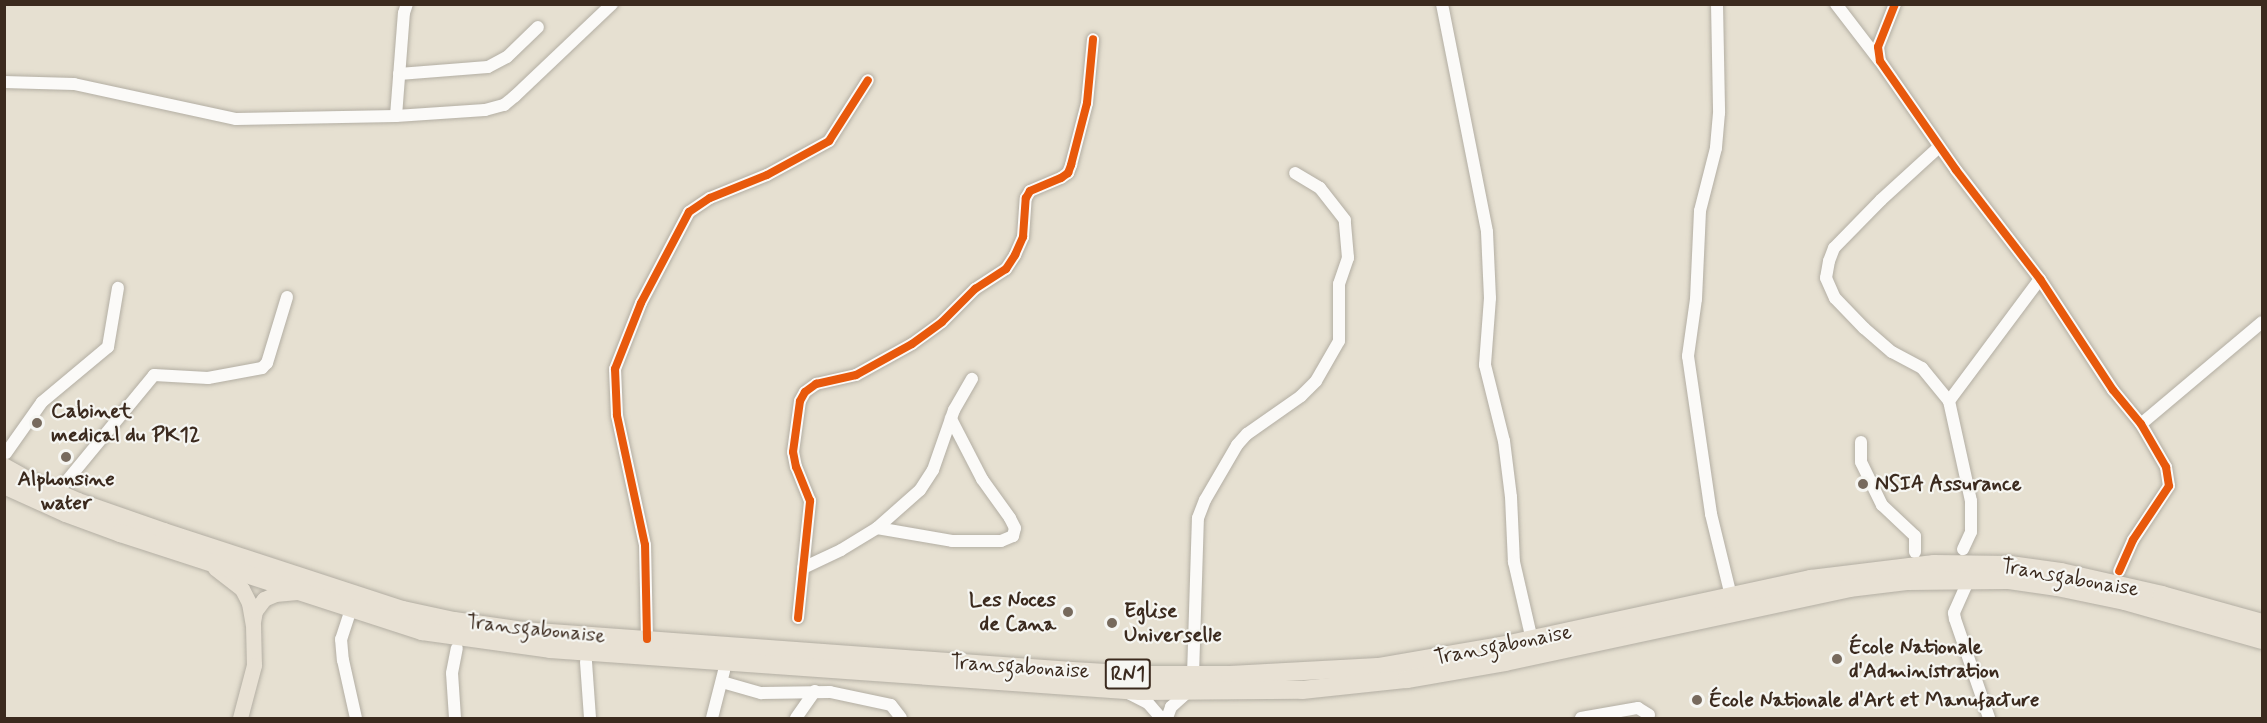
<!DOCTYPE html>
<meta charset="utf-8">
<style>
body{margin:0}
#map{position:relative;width:2267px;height:723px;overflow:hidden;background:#e6e0d1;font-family:Mynerve,sans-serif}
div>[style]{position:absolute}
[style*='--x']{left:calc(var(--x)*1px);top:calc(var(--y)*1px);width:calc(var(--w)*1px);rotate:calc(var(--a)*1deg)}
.roads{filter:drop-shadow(0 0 2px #b3aea3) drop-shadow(0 0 2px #b3aea3)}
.minor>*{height:12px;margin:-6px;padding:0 6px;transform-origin:6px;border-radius:6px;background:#fbfaf8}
.major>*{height:15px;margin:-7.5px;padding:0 7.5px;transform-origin:7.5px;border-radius:7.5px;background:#e8e1d4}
.highway>*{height:18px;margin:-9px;padding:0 9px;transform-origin:9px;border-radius:9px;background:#e8e1d4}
.cycleway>*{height:8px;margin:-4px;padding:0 4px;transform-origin:4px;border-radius:4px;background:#e8590c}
.dots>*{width:16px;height:16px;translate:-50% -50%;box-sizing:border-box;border:3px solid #f6f6f2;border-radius:50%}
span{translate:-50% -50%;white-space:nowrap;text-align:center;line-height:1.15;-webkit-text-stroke:4.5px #f6f6f2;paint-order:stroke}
.shield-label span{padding:2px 4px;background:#f6f6f2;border:2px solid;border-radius:4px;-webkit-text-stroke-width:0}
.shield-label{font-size:20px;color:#3b2a1e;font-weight:700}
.poi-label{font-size:21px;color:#3b2a1e;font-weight:700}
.left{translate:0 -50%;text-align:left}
.right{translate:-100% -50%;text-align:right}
.street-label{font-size:21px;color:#3b2a1e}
.frame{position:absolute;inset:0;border:6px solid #3b2a1e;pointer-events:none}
</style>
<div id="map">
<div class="roads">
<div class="minor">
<div style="--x:1442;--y:4;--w:232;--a:78.8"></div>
<div style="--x:1487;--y:232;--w:66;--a:87.4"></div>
<div style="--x:1490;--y:298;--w:67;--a:94.3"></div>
<div style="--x:1485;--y:365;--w:78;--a:76"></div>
<div style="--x:1504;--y:441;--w:56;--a:82.9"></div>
<div style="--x:1511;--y:497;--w:65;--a:87.4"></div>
<div style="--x:1514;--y:562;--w:80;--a:77"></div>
<div style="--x:1717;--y:4;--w:109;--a:88.9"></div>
<div style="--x:1719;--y:113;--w:35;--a:95"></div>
<div style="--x:1716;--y:148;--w:65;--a:104.3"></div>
<div style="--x:1700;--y:211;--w:88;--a:92.6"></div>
<div style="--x:1696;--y:299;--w:58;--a:98"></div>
<div style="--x:1688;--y:356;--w:160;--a:81.7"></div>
<div style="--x:1711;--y:514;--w:84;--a:76.3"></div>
<div style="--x:1836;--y:4;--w:71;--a:52.5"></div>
<div style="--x:1895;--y:4;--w:46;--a:111.6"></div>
<div style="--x:1878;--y:47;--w:14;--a:82"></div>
<div style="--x:1880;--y:61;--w:133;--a:55.1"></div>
<div style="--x:1956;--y:170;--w:138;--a:52.4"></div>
<div style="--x:2040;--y:279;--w:133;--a:56.7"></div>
<div style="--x:2113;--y:390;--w:44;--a:50.5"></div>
<div style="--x:2141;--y:424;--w:50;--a:59.8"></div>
<div style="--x:2166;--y:467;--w:19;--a:81"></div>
<div style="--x:2169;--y:486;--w:65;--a:123.7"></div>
<div style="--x:2133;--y:540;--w:34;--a:114"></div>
<div style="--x:399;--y:74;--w:89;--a:-4.5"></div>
<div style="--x:488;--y:67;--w:21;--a:-28"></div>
<div style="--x:507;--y:57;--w:43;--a:-44.1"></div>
<div style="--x:4;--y:82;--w:70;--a:1.6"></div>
<div style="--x:74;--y:84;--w:166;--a:12.2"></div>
<div style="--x:236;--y:119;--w:160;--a:-1.1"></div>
<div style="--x:396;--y:116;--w:89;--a:-3.9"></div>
<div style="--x:485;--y:110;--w:20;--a:-15"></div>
<div style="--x:504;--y:105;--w:14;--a:-39"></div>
<div style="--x:515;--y:96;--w:134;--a:-43.5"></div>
<div style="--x:396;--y:116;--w:103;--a:-85.6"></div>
<div style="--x:404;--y:13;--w:9;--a:-72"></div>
<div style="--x:1939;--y:147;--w:79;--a:137.6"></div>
<div style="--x:1881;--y:200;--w:67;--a:134.4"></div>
<div style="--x:1834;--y:248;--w:14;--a:111"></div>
<div style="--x:1829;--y:261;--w:17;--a:100"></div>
<div style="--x:1826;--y:278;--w:22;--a:66"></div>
<div style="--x:1835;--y:298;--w:42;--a:46"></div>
<div style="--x:1864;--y:328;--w:37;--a:41"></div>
<div style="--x:1892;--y:352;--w:34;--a:28"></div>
<div style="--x:1922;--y:368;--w:43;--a:50.7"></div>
<div style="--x:1949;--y:401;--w:102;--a:77.6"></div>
<div style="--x:1971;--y:501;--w:31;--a:90"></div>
<div style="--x:1971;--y:532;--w:19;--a:115"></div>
<div style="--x:1949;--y:401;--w:152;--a:-53.3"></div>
<div style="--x:2141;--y:424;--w:158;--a:-40.1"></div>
<div style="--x:1861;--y:442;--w:20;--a:90"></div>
<div style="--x:1861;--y:462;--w:48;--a:64"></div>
<div style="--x:1882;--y:505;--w:45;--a:43.2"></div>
<div style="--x:1915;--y:536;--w:16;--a:90"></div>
<div style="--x:6;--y:453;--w:62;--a:-54.8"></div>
<div style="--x:42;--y:402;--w:86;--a:-39.8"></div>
<div style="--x:108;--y:347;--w:60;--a:-80.4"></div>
<div style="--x:65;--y:483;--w:140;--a:-50.5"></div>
<div style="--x:154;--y:375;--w:54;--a:3.2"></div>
<div style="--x:208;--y:378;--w:55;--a:-10.5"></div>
<div style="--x:262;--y:368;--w:7;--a:-45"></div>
<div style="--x:267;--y:363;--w:69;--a:-73.1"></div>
<div style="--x:877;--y:528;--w:57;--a:-41.5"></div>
<div style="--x:920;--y:490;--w:24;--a:-57"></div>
<div style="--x:933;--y:470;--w:64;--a:-70.7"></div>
<div style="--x:954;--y:410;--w:36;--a:-60"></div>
<div style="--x:803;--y:568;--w:42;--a:-25.3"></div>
<div style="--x:841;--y:550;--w:42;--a:-31.4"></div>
<div style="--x:877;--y:528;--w:76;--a:9.8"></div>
<div style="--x:952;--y:541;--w:49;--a:0"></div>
<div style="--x:1001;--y:541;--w:13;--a:-23"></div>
<div style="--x:1013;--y:536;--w:8;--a:-76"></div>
<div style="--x:1015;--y:528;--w:11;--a:-117"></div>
<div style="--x:1010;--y:518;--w:48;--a:-125.7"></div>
<div style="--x:982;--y:479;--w:68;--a:-117.3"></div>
<div style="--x:1969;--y:579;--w:37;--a:114"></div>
<div style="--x:1954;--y:613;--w:6;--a:81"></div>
<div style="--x:1955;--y:619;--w:105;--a:71"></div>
<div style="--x:351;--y:609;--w:32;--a:108"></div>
<div style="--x:341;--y:639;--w:21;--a:85"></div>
<div style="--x:343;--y:660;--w:59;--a:77.4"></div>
<div style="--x:798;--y:618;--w:118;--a:-84.1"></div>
<div style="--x:810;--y:501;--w:37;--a:-112"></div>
<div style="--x:796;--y:467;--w:15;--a:-101"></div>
<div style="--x:793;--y:452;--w:51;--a:-82.2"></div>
<div style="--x:800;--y:401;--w:10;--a:-61"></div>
<div style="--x:805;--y:392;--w:14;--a:-36"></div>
<div style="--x:816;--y:384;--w:41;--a:-12.7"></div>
<div style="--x:856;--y:375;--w:64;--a:-29"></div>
<div style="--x:912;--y:344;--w:37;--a:-36"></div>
<div style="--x:942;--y:322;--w:47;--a:-45"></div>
<div style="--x:975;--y:289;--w:37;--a:-33"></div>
<div style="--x:1006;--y:269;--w:17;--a:-57"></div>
<div style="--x:1015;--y:255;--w:20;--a:-66"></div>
<div style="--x:1023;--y:237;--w:39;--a:-86"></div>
<div style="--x:1026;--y:198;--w:8;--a:-60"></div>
<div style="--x:1030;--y:191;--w:34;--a:-23"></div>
<div style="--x:1061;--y:178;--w:9;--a:-36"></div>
<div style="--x:1068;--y:173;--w:9;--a:-69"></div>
<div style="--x:1071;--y:165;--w:64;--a:-75.5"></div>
<div style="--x:1087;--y:103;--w:64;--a:-84.6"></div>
<div style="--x:647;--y:639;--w:94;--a:-91.2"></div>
<div style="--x:645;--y:545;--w:133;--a:-102.2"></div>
<div style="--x:617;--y:415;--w:46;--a:-92.5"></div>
<div style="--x:615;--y:369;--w:71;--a:-68.5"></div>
<div style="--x:641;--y:303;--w:103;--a:-62.2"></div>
<div style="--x:689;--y:212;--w:25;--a:-34"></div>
<div style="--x:710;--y:198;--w:61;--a:-22"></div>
<div style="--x:767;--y:175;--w:71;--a:-28.7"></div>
<div style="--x:829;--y:141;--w:72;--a:-57.4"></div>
<div style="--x:586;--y:662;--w:56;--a:85.9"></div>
<div style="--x:1193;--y:675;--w:157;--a:-88.2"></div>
<div style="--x:1198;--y:518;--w:19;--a:-69"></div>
<div style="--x:1205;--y:500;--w:64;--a:-59.8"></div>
<div style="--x:1237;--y:445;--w:15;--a:-48"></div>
<div style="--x:1247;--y:434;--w:66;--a:-35.1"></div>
<div style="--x:1301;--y:396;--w:21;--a:-45"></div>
<div style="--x:1316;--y:381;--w:46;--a:-60.1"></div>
<div style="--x:1339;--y:341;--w:57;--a:-90"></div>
<div style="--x:1339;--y:284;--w:28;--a:-71"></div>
<div style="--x:1348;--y:258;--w:38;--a:-95"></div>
<div style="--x:1345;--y:220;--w:41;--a:-128"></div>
<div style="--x:1320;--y:188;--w:29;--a:-149"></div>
<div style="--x:722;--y:682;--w:41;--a:15.8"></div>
<div style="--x:761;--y:693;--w:69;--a:-0.8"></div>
<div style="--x:830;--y:692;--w:62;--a:12"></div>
<div style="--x:891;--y:705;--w:16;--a:52"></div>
<div style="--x:1128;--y:693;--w:22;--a:27"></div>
<div style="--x:1148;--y:703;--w:20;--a:49"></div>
<div style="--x:455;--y:718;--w:45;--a:-93.8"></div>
<div style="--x:452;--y:673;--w:25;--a:-79"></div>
<div style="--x:712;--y:718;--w:49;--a:-75.7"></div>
<div style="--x:796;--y:718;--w:33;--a:-55"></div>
<div style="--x:1167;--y:718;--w:12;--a:-70"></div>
<div style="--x:1171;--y:707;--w:24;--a:-42"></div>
<div style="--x:1581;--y:718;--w:58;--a:-10"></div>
<div style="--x:1638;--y:708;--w:13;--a:32"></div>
</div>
<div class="major">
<div style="--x:215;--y:568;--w:34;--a:38"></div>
<div style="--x:242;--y:589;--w:16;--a:63"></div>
<div style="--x:249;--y:603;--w:22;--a:80"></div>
<div style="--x:253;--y:625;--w:40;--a:88.6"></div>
<div style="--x:254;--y:665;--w:55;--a:104.8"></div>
<div style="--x:253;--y:622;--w:11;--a:-80"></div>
<div style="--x:255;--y:611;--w:15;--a:-53"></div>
<div style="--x:264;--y:599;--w:12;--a:-24"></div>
<div style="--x:275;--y:594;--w:22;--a:-5"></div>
</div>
<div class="highway">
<div style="--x:4;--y:467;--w:29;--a:29"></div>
<div style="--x:29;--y:481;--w:53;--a:23.2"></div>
<div style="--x:78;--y:502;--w:91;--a:19.2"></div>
<div style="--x:164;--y:532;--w:251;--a:18.1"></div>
<div style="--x:403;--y:610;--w:52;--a:12.2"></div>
<div style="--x:454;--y:621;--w:70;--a:8.2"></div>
<div style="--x:523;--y:631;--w:550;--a:4.17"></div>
<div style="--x:1072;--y:671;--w:68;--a:3.4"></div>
<div style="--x:1140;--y:675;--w:90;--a:0"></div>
<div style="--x:1230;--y:675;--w:148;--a:-3.1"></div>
<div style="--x:1378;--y:667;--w:125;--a:-9.7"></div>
<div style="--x:1501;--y:646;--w:317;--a:-12.2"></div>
<div style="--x:1811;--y:579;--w:124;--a:-7"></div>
<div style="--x:1934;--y:564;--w:76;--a:0.8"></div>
<div style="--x:2010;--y:565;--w:51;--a:7.8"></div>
<div style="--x:2061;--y:572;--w:104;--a:12.8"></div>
<div style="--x:2162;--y:595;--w:104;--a:15.6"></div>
<div style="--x:4;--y:485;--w:68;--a:24.3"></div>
<div style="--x:66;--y:513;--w:58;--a:20.3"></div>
<div style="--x:120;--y:533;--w:318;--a:18"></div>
<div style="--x:422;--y:631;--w:129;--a:8"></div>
<div style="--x:550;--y:649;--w:591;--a:4.07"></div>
<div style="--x:1140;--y:691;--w:162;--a:-0.4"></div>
<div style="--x:1302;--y:690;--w:106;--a:-6"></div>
<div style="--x:1407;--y:679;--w:99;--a:-9.8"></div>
<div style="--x:1505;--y:662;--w:352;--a:-12.1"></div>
<div style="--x:1849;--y:588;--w:58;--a:-6.9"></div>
<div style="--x:1907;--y:581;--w:102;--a:-0.6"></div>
<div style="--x:2009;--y:580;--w:49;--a:8.3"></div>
<div style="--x:2057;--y:587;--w:69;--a:11.6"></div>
<div style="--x:2125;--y:601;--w:142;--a:15.9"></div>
</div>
</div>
<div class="cycleway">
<div style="--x:1895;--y:4;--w:46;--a:111.6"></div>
<div style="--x:1878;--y:47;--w:14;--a:82"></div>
<div style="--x:1880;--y:61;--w:133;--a:55.1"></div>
<div style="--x:1956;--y:170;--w:138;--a:52.4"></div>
<div style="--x:2040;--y:279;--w:133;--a:56.7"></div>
<div style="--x:2113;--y:390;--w:44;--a:50.5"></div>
<div style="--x:2141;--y:424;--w:50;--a:59.8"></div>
<div style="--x:2166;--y:467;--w:19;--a:81"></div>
<div style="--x:2169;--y:486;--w:65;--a:123.7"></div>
<div style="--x:2133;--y:540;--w:34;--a:114"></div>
<div style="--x:798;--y:618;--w:118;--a:-84.1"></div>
<div style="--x:810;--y:501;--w:37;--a:-112"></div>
<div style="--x:796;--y:467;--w:15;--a:-101"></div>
<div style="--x:793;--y:452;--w:51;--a:-82.2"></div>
<div style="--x:800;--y:401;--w:10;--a:-61"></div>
<div style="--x:805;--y:392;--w:14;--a:-36"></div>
<div style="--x:816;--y:384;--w:41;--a:-12.7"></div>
<div style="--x:856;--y:375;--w:64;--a:-29"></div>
<div style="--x:912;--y:344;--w:37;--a:-36"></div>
<div style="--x:942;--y:322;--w:47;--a:-45"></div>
<div style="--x:975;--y:289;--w:37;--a:-33"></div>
<div style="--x:1006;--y:269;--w:17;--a:-57"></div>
<div style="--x:1015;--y:255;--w:20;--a:-66"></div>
<div style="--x:1023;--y:237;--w:39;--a:-86"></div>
<div style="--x:1026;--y:198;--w:8;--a:-60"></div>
<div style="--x:1030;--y:191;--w:34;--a:-23"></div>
<div style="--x:1061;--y:178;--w:9;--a:-36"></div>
<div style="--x:1068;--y:173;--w:9;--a:-69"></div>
<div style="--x:1071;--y:165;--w:64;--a:-75.5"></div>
<div style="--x:1087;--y:103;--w:64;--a:-84.6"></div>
<div style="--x:647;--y:639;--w:94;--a:-91.2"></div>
<div style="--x:645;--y:545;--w:133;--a:-102.2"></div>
<div style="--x:617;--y:415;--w:46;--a:-92.5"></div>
<div style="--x:615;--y:369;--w:71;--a:-68.5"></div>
<div style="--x:641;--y:303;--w:103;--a:-62.2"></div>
<div style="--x:689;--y:212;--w:25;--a:-34"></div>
<div style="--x:710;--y:198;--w:61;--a:-22"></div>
<div style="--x:767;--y:175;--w:71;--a:-28.7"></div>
<div style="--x:829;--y:141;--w:72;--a:-57.4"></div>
</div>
<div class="dots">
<div style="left:37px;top:423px;background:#776a5d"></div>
<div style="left:66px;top:457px;background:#776a5d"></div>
<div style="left:1863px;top:484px;background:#776a5d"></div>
<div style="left:1068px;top:612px;background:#776a5d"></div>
<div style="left:1112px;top:623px;background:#776a5d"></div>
<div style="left:1837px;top:659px;background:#776a5d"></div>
<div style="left:1697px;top:700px;background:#776a5d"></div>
</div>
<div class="shield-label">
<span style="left:1128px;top:674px">RN1</span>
</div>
<div class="poi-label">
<span class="left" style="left:51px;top:423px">Cabinet<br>medical du PK12</span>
<span style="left:66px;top:491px">Alphonsine<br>water</span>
<span class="left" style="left:1875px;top:484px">NSIA Assurance</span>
<span class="right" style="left:1056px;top:612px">Les Noces<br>de Cana</span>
<span class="left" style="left:1124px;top:623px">Eglise<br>Universelle</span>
<span class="left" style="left:1849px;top:659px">École Nationale<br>d'Administration</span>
<span class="left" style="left:1709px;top:700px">École Nationale d'Art et Manufacture</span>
</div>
<div class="street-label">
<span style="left:2070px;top:578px;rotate:10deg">Transgabonaise</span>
<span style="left:536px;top:629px;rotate:6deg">Transgabonaise</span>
<span style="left:1503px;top:645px;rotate:-11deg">Transgabonaise</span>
<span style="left:1020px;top:667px;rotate:4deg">Transgabonaise</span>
</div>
<div class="frame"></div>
</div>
